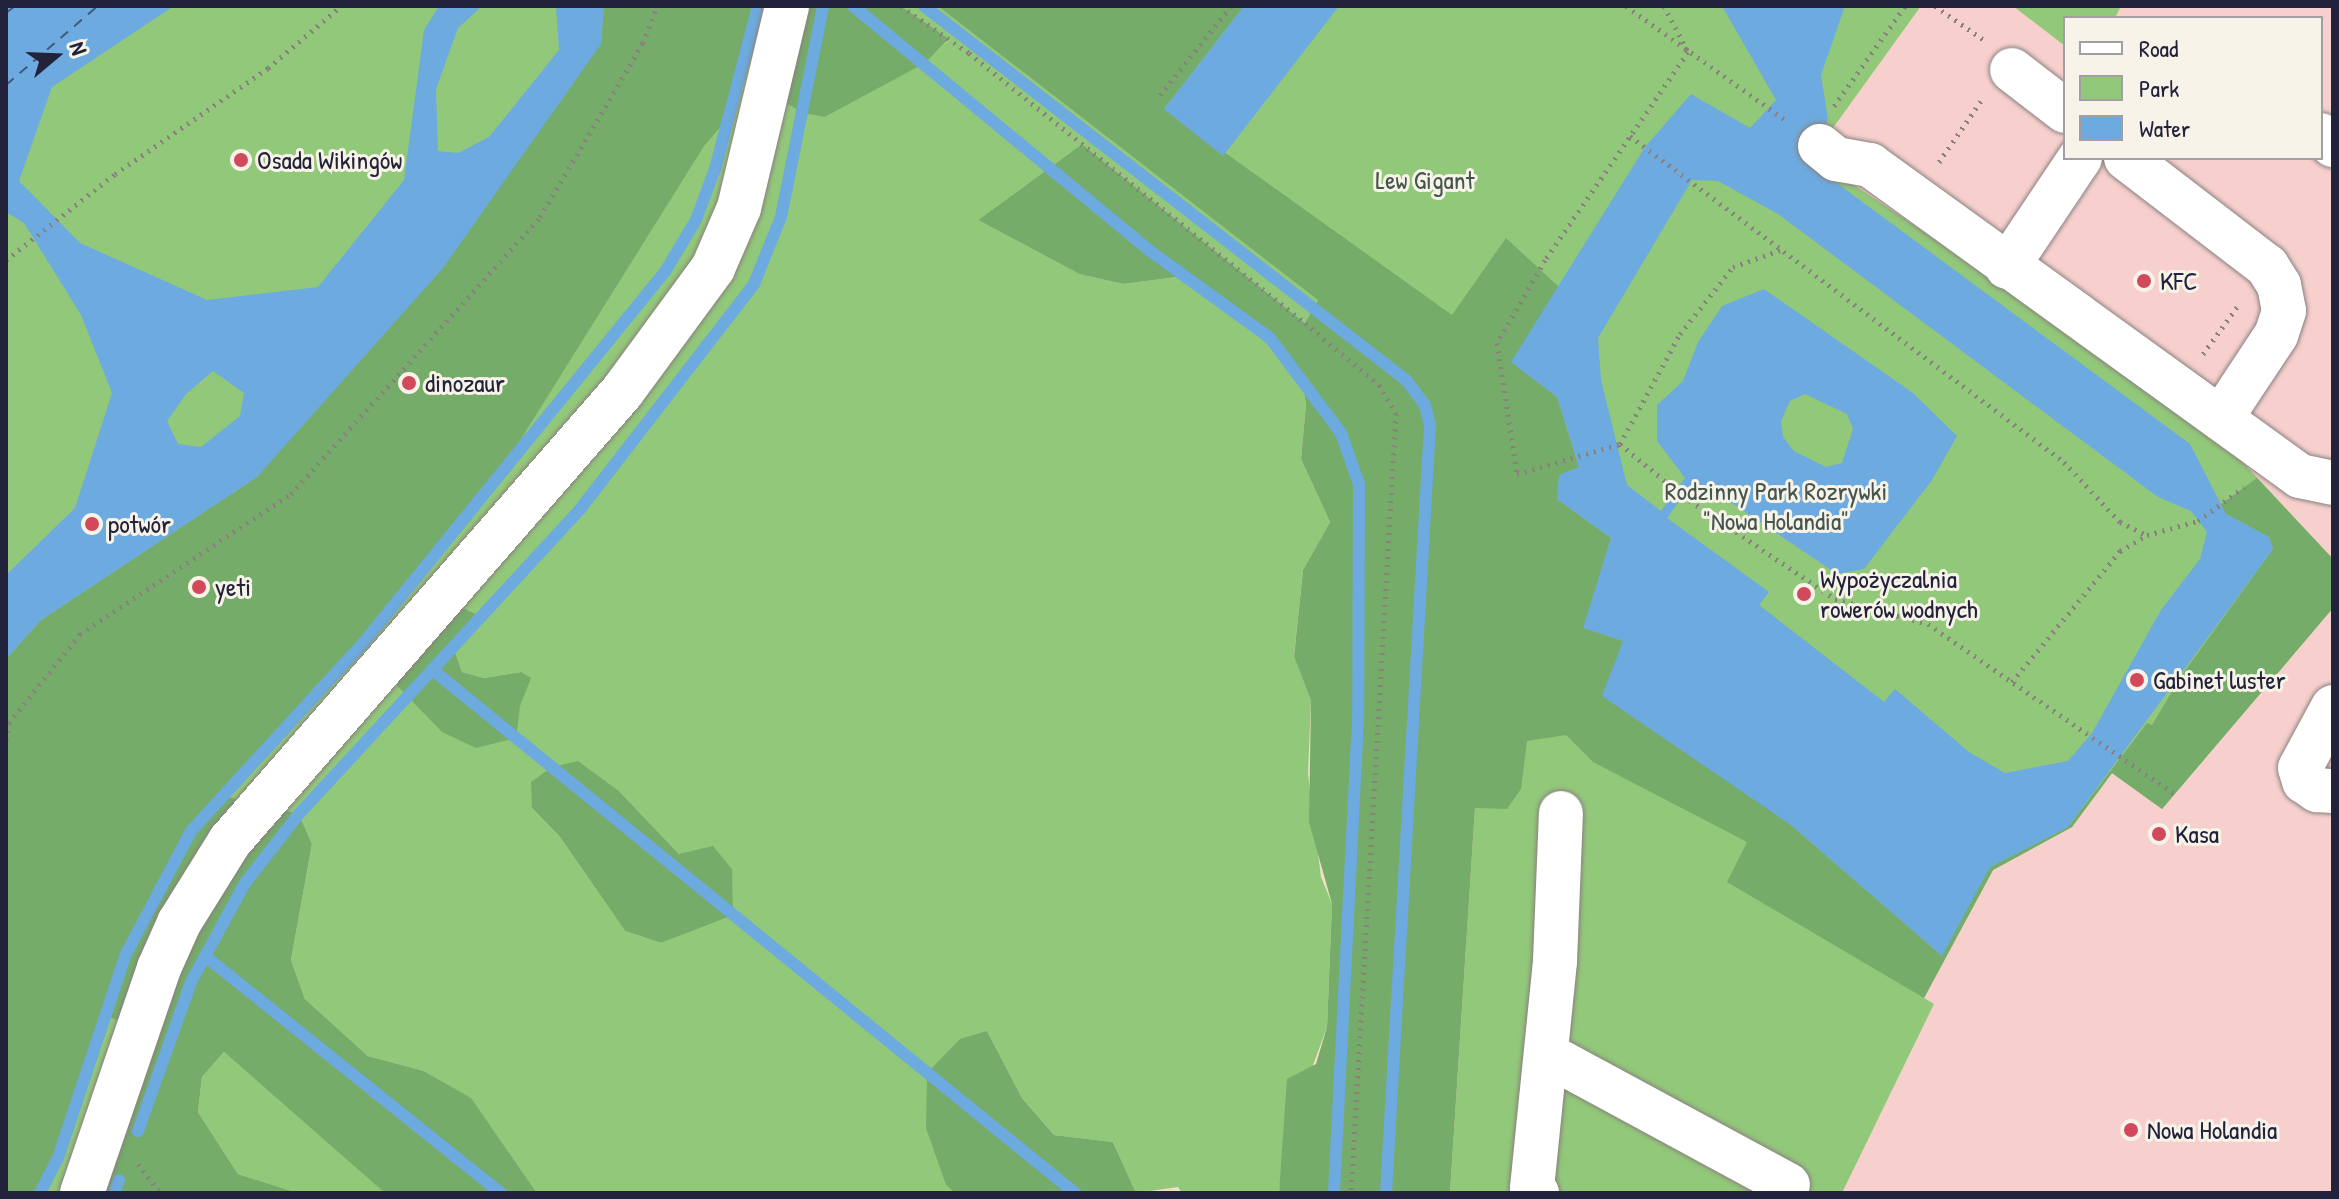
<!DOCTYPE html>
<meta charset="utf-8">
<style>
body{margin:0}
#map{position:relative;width:2339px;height:1199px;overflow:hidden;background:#f3dfc3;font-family:"Patrick Hand",sans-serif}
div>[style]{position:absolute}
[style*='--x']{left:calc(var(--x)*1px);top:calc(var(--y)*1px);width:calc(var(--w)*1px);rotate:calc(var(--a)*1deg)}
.built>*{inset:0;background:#f7d0ce}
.green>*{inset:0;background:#92c87a}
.forest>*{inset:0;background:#75ac6a}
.water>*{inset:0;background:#6daadf}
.stream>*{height:12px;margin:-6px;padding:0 6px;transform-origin:6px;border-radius:6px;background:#6daadf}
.ferry>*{height:2px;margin-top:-1px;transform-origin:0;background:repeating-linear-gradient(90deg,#40587d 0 10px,transparent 0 18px)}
.path>*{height:5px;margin-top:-2.5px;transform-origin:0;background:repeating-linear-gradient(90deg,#8a807f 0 2px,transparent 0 8px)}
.roads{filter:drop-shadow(0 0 2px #8a807f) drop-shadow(0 0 2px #8a807f)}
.minor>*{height:44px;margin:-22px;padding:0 22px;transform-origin:22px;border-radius:22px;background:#fff}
.dots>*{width:22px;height:22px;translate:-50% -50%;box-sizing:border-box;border:4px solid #f7f3e8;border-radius:50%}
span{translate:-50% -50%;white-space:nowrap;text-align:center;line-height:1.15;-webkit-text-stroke:6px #f7f3e8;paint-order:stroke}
.poi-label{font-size:26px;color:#22223b}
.left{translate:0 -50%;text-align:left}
.park-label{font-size:26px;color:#44544e}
.frame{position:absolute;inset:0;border:8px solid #22223b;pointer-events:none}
.legend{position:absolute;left:2063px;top:16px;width:260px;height:144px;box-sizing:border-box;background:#f7f3e8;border:2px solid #a29fa3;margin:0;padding:10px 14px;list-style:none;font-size:24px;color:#22223b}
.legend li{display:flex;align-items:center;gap:16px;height:40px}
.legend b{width:40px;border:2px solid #a29fa3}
.north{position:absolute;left:16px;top:16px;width:80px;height:80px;-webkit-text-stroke:6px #f7f3e8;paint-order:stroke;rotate:71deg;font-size:22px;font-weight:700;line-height:32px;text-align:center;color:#22223b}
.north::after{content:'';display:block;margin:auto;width:28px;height:36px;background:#22223b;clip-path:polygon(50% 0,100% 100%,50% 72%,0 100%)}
</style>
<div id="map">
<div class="built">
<div style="clip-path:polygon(1921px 6px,2013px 6px,2065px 42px,2065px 158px,2321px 158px,2321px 18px,2102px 18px,2109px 6px,2333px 6px,2333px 559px,2257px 478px,1812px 156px)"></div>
<div style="clip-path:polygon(2333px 608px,2333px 1193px,1842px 1193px,1934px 1004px,1924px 998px,1993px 870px,2072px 827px,2112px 772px,2162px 809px)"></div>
</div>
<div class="green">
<div style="clip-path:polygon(evenodd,6px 6px,787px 6px,825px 117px,924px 63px,949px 40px,901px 6px,1921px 6px,1812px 157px,2035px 306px,2236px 455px,2333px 559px,2333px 608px,2162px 809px,2112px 773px,2072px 827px,1993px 870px,1924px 998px,1934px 1004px,1842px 1193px,1450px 1193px,1475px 807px,1318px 300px,1305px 323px,1082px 144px,978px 220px,1079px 274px,1123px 284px,1185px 276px,1270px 338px,1301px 376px,1306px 404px,1301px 459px,1330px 522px,1303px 570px,1294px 655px,1311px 701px,1308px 774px,1321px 877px,1332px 904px,1327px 1027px,1284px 1144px,1279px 1193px,1182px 1193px,1178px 1187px,1136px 1193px,1113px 1142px,1054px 1135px,1022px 1098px,987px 1031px,946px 1185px,954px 1193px,537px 1193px,470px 1098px,424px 1071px,368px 1056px,305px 999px,291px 960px,312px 844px,299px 814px,139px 1026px,82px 1193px,6px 1193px,6px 6px,482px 617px,454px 649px,462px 672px,484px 678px,520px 672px,516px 738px,411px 696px,382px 670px,482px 617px,6px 6px,620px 792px,679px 854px,733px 914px,661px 943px,625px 931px,560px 837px,532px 808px,620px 792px)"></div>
<div style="clip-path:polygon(2013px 6px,2121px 6px,2115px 18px,2065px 18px,2065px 46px)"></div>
<div style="clip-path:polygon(224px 1052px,374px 1182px,385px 1193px,298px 1193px,238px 1174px,198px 1112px,202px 1077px)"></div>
</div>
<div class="forest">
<div style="clip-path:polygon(604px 6px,758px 6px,735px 110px,704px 146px,486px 495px,364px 642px,224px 796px,299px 814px,312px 844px,291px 960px,305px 999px,368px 1056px,424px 1071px,471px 1098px,537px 1193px,385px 1193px,224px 1052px,202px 1077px,198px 1112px,238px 1174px,298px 1193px,82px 1193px,138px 1026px,105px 1016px,58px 1158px,34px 1193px,6px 1193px,6px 659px,41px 620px,257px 477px,601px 44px)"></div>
<div style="clip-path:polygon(787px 6px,901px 6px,949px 39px,925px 63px,825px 117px,803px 113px,767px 91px)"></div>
<div style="clip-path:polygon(938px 6px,1244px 6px,1164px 109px,1452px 315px,1506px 238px,1559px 287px,1512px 362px,1557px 397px,1579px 467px,1557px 499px,1611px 538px,1584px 627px,1623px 641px,1791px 825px,1941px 955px,1990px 867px,2068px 827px,2147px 723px,2152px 725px,2184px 672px,2273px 549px,2269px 537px,2226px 514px,2220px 505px,2257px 478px,2333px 559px,2333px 608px,2162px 809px,2112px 773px,2072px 827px,1993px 870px,1924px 998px,1727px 882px,1747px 842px,1593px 762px,1566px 735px,1527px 741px,1521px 789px,1507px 809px,1475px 808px,1450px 1193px,1279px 1193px,1287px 1079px,1316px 1064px,1327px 1027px,1332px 904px,1309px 822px,1311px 701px,1294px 656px,1303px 570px,1330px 522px,1301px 459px,1306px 404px,1301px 376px,1270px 338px,1185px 276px,1123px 284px,1079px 274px,978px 220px,1082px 144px,1305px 323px,1318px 300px)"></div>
<div style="clip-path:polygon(445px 600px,482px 617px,454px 649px,462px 672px,484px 678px,521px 672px,531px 678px,520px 706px,516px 738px,476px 748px,442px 732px,382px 670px)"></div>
<div style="clip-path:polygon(578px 761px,620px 792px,679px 854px,713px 846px,732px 869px,733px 915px,661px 943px,625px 931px,560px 837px,532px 808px,531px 782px,552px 767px)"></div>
<div style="clip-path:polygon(987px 1031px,1022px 1098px,1054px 1135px,1113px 1142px,1136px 1193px,954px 1193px,946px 1185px,926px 1128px,927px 1073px,960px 1039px)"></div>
</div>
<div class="water">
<div style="clip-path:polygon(evenodd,6px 6px,174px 6px,52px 87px,19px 181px,80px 243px,207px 300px,318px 287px,404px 180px,424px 30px,439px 6px,482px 6px,458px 28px,436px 89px,438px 151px,458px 153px,489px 137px,559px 50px,556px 6px,604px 6px,601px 44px,443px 268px,257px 477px,41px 620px,6px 659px,6px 575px,75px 508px,112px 393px,81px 315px,24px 223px,6px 212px,6px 6px,213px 371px,244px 393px,240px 416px,201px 447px,178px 444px,167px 421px,186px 394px,213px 371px)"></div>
<div style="clip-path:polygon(1244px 6px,1339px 6px,1223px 156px,1164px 109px)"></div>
<div style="clip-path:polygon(evenodd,1722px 6px,1845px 6px,1821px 75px,1828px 120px,1803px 158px,2190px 444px,2226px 514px,2269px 537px,2273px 549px,2068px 827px,1990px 867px,1942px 956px,1791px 825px,1602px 696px,1623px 641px,1583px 628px,1611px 538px,1557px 499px,1559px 475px,1579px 467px,1557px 397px,1511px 362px,1645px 147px,1691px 94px,1750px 128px,1776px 100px,1722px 6px,1692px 180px,1718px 181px,1778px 214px,2158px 497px,2191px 511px,2207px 532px,2200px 559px,2161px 610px,2092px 733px,2068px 761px,2005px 773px,1969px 752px,1895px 689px,1884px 702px,1759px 605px,1769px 592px,1667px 518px,1693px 483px,1711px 489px,1837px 574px,1864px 569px,1932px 480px,1957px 436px,1913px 393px,1764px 289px,1722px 306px,1698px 342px,1683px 381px,1657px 405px,1657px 441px,1685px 478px,1661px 511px,1627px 485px,1601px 380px,1598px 338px,1692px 180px,1722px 6px,1805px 394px,1847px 414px,1853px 429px,1842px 463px,1826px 467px,1794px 451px,1783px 437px,1781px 421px,1790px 401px,1805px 394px)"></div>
</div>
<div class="stream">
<div style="--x:853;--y:6;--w:385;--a:39.5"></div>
<div style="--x:1150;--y:251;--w:148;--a:35.9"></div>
<div style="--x:1270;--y:338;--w:119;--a:53.2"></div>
<div style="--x:1341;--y:433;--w:54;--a:70.6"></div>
<div style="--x:1359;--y:484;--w:235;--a:90.2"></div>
<div style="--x:1358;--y:719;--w:475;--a:92.9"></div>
<div style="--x:924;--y:6;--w:610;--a:37.81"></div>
<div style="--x:1406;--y:380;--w:31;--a:53"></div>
<div style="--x:1425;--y:405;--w:21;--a:76"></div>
<div style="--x:1430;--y:425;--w:769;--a:93.28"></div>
<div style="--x:434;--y:671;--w:827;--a:39.16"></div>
<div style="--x:205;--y:956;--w:379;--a:38.7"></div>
<div style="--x:138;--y:1131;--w:158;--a:-70.4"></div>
<div style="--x:191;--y:982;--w:113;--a:-61.4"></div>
<div style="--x:245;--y:883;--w:88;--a:-52"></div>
<div style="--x:299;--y:814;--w:416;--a:-47.3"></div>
<div style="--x:581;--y:508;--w:283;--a:-52.3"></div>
<div style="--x:754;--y:284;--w:72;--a:-68.1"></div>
<div style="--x:781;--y:217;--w:215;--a:-78.7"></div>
<div style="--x:40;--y:1193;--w:39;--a:-63"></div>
<div style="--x:58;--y:1158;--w:215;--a:-71.6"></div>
<div style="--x:126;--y:954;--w:139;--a:-62.1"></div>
<div style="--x:191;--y:831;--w:256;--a:-47.5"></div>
<div style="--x:364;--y:642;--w:479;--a:-50.9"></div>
<div style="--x:666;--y:270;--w:58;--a:-59"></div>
<div style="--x:696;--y:220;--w:54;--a:-69.6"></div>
<div style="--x:715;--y:169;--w:169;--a:-75.2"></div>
<div style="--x:114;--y:1193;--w:14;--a:-69"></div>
</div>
<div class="ferry">
<div style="--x:6;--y:13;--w:11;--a:-38"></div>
<div style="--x:6;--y:85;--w:121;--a:-40.7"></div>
</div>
<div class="path">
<div style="--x:901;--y:6;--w:83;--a:34.7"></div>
<div style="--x:969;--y:53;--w:431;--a:38.8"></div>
<div style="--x:1305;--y:323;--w:97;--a:40"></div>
<div style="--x:1379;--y:385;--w:33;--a:59"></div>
<div style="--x:1396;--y:413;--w:781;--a:93.3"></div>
<div style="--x:1626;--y:6;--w:199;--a:35.6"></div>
<div style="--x:1664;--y:6;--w:52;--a:62.4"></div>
<div style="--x:1688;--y:52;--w:252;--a:124.5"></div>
<div style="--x:1545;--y:260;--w:96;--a:120"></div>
<div style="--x:1497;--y:343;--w:133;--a:81.3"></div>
<div style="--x:1517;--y:474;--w:107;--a:-16.2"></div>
<div style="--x:1620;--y:444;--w:125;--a:-61.4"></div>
<div style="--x:1680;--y:334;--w:85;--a:-51.7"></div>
<div style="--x:1733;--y:267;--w:53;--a:-19.8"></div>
<div style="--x:1935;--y:6;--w:60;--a:34.8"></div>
<div style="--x:1160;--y:95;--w:114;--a:-51.4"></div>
<div style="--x:1834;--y:106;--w:123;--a:-54.6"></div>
<div style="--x:1630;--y:136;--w:543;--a:36.91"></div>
<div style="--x:2064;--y:462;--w:82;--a:47"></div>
<div style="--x:2120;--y:522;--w:30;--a:26"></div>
<div style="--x:1939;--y:162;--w:74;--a:-55.5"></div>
<div style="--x:6;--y:260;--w:139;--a:-38.3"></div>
<div style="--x:115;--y:174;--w:186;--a:-34.7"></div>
<div style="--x:268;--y:68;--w:96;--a:-40.3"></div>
<div style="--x:2203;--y:354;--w:58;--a:-54.1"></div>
<div style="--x:1620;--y:444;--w:82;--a:39.5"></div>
<div style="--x:1683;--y:496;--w:184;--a:34.1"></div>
<div style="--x:1835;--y:599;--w:96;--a:15"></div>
<div style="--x:1928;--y:624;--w:299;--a:34.6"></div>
<div style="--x:2012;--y:682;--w:170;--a:-50.5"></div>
<div style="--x:2120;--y:551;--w:31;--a:-31"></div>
<div style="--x:2147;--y:535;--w:53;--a:-15.4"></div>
<div style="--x:2198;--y:521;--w:57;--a:-36.5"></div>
<div style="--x:6;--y:740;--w:17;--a:-80"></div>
<div style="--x:9;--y:723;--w:114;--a:-51.4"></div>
<div style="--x:80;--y:634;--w:253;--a:-33.6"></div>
<div style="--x:291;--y:494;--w:372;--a:-48"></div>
<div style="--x:540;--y:217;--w:202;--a:-59.4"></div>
<div style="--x:643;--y:43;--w:40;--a:-69"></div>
<div style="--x:138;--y:1164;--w:37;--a:52"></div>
</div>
<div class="roads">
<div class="minor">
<div style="--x:2012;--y:70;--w:67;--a:37.7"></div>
<div style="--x:2321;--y:135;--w:16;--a:40"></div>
<div style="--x:1820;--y:146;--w:21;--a:39"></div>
<div style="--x:1836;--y:159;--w:35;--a:10"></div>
<div style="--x:1870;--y:165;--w:531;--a:35.88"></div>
<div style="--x:2300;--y:476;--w:34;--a:12"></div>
<div style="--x:2126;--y:158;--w:178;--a:37.5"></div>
<div style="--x:2267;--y:266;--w:22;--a:58"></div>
<div style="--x:2279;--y:285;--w:26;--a:79"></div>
<div style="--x:2284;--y:311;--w:25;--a:108"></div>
<div style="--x:2276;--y:335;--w:100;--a:123.5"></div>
<div style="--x:2007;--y:267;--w:131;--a:-56.2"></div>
<div style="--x:2333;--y:707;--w:69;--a:118.4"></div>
<div style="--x:2300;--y:768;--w:14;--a:73"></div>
<div style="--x:2304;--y:781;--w:16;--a:35"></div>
<div style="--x:2317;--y:790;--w:16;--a:4"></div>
<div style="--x:1546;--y:1054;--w:275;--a:28.4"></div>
<div style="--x:82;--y:1193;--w:238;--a:-71.1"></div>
<div style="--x:159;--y:968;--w:49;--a:-66"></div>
<div style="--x:179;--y:923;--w:97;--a:-58.1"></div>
<div style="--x:230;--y:841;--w:596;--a:-48.88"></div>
<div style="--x:622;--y:392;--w:154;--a:-53.7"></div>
<div style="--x:713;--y:268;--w:65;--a:-66.6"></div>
<div style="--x:739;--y:208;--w:208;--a:-76.6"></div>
<div style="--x:1537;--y:1193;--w:7;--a:-135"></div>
<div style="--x:1532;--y:1188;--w:228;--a:-84.2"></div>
<div style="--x:1555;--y:961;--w:148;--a:-87.7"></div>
</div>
</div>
<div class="dots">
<div style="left:241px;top:160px;background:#d1495b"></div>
<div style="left:2144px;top:281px;background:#d1495b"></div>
<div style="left:409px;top:383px;background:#d1495b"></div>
<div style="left:92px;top:524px;background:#d1495b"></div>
<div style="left:199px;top:587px;background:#d1495b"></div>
<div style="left:1804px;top:594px;background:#d1495b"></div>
<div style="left:2137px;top:680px;background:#d1495b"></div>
<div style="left:2159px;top:834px;background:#d1495b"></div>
<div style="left:2131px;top:1130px;background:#d1495b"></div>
</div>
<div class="poi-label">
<span class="left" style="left:257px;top:160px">Osada Wikingów</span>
<span class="left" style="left:2160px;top:281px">KFC</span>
<span class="left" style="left:425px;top:383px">dinozaur</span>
<span class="left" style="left:108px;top:524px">potwór</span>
<span class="left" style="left:1820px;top:594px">Wypożyczalnia<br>rowerów wodnych</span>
<span class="left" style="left:215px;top:587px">yeti</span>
<span class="left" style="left:2153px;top:680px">Gabinet luster</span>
<span class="left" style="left:2175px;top:834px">Kasa</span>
<span class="left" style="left:2147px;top:1130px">Nowa Holandia</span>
</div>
<div class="park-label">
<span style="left:1425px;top:180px">Lew Gigant</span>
<span style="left:1776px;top:506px">Rodzinny Park Rozrywki<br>"Nowa Holandia"</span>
</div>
<div class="frame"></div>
<ul class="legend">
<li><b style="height:10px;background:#fff"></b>Road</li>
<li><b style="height:22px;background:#92c87a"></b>Park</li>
<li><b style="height:22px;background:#6daadf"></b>Water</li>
</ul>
<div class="north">N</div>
</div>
